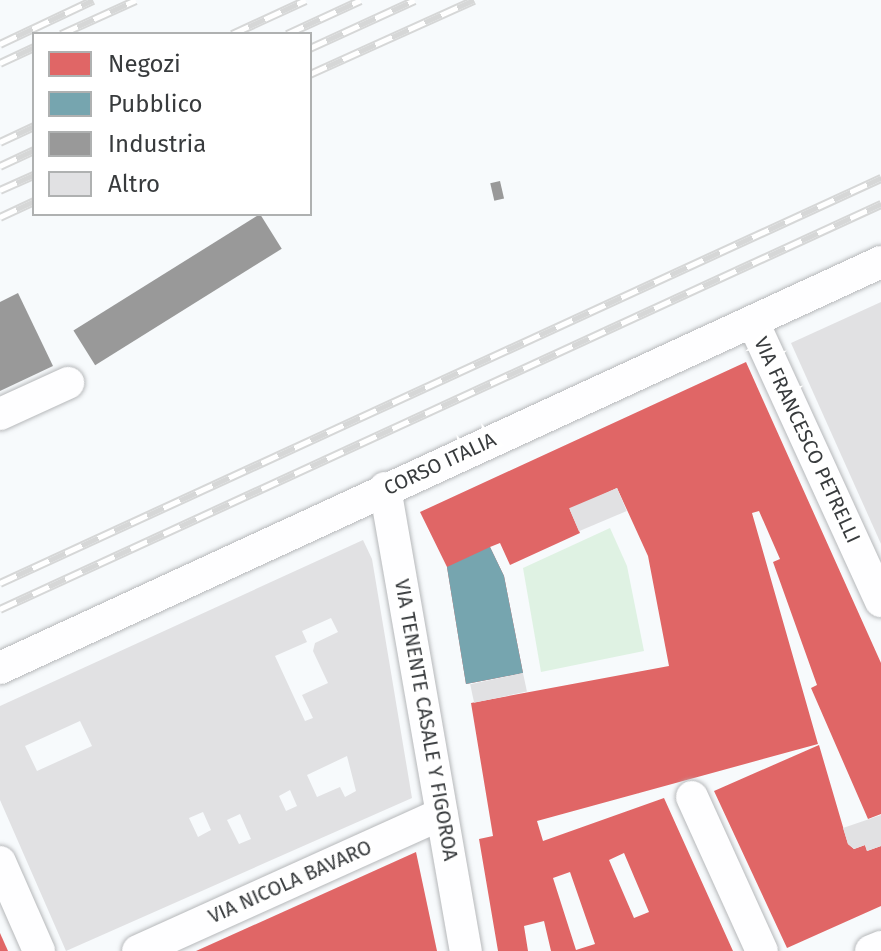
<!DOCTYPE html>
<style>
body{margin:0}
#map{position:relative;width:881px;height:951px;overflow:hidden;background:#f7fafc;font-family:"Fira Sans",sans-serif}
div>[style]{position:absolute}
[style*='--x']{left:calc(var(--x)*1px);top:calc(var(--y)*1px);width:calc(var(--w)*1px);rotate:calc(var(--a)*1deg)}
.green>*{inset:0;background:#dff2e3}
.shops>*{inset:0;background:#e06666}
.public>*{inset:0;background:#76a5af}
.industry>*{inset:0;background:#999;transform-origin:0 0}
.building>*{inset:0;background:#e1e1e3;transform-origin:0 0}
.roads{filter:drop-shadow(0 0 2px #b6b8ba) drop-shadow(0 0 2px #b6b8ba)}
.minor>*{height:32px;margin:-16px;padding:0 16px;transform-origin:16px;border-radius:16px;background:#fefeff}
.rail>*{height:9px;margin-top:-4.5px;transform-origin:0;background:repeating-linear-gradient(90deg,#fff 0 18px,#d6d7d7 0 36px);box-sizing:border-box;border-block:2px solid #d6d7d7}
span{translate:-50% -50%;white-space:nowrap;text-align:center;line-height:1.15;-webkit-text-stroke:8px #fff;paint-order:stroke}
.street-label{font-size:20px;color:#383b3d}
.legend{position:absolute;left:32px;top:32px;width:280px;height:184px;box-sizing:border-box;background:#fff;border:2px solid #afb1b1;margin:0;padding:10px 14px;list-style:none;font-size:24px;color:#383b3d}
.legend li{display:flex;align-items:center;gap:16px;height:40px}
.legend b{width:40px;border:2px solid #afb1b1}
</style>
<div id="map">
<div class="green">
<div style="clip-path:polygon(610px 528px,627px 566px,644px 651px,541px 672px,523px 568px)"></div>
</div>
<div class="shops">
<div style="clip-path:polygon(evenodd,746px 362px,881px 663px,881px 814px,868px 819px,811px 688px,817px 685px,773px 562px,780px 559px,759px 511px,752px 513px,818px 744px,537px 821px,543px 841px,664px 798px,733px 951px,551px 951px,544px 921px,524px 926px,528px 951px,498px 951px,479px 839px,493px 836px,471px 703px,669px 666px,648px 556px,617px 488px,570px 510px,580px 533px,510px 565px,500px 543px,490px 547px,504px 576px,523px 673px,466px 684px,447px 567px,420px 512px,746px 362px,624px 853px,649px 912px,634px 918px,609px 860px,624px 853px,746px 362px,570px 872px,595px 944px,576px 950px,553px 878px,570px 872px)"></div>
<div style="clip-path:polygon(819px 745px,848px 844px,854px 849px,865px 845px,867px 851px,881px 846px,881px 906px,787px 948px,714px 791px)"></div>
<div style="clip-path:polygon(416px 852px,437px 951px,196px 951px)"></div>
<div style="clip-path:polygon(0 933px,8px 951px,0 951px)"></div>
</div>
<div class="public">
<div style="clip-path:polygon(490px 547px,504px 576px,523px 673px,466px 684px,447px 567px)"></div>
</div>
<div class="industry">
<div style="left:500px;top:181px;width:18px;height:10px;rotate:77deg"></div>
<div style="left:260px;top:214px;width:41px;height:220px;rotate:58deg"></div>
<div style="clip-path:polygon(18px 293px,53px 366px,0 391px,0 302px)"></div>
</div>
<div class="building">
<div style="clip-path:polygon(881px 302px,881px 544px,791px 343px)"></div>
<div style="left:617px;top:488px;width:25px;height:52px;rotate:67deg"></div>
<div style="clip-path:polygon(evenodd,363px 540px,372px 559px,412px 798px,66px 951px,0 800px,0 706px,363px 540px,331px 618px,338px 632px,315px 643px,313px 651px,328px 683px,302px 695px,313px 718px,305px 721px,275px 656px,307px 642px,302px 631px,331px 618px,363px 540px,80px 721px,92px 746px,37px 771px,25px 746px,80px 721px,363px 540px,347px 756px,356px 791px,345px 797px,340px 787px,317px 797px,307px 775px,347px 756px,363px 540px,290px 790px,297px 806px,286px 811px,279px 796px,290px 790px,363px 540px,203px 812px,211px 830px,198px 837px,189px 818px,203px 812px,363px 540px,240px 814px,251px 839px,239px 844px,227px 820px,240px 814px)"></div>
<div style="left:523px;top:673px;width:19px;height:54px;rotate:78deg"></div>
<div style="clip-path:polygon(881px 815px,881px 846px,867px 851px,865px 845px,854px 849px,848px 844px,843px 828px)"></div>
</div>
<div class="roads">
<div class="minor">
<div style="--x:753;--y:322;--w:307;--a:65.4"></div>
<div style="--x:0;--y:414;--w:75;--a:-24.5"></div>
<div style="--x:385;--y:488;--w:470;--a:80.1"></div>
<div style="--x:0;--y:668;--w:970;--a:-24.74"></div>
<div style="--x:692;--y:797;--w:169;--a:65.6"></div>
<div style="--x:0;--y:862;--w:97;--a:66.3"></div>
<div style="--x:138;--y:951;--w:333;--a:-24.3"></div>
<div style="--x:871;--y:951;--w:11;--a:-22"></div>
</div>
</div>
<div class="rail">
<div style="--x:61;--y:34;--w:82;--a:-24.4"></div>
<div style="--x:232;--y:34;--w:81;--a:-24.7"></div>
<div style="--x:287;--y:34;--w:81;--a:-24.7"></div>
<div style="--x:0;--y:44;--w:103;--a:-25.3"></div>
<div style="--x:310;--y:48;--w:115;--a:-24.6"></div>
<div style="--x:0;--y:63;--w:38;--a:-25"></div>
<div style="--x:310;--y:74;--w:180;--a:-24.3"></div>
<div style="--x:0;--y:142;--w:38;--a:-25"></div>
<div style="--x:0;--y:166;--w:38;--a:-25"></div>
<div style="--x:0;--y:190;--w:37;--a:-24"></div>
<div style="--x:0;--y:217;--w:38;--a:-25"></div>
<div style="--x:0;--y:583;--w:970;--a:-24.69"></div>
<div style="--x:0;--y:609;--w:970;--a:-24.69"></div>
</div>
<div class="street-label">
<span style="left:807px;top:440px;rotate:65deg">VIA FRANCESCO PETRELLI</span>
<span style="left:440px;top:464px;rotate:-25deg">CORSO ITALIA</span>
<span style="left:426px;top:720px;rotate:80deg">VIA TENENTE CASALE Y FIGOROA</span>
<span style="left:290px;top:882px;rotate:-24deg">VIA NICOLA BAVARO</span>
</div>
<ul class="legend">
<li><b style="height:22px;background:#e06666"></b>Negozi</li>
<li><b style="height:22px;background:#76a5af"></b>Pubblico</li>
<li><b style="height:22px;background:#999"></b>Industria</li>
<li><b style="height:22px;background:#e1e1e3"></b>Altro</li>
</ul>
</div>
